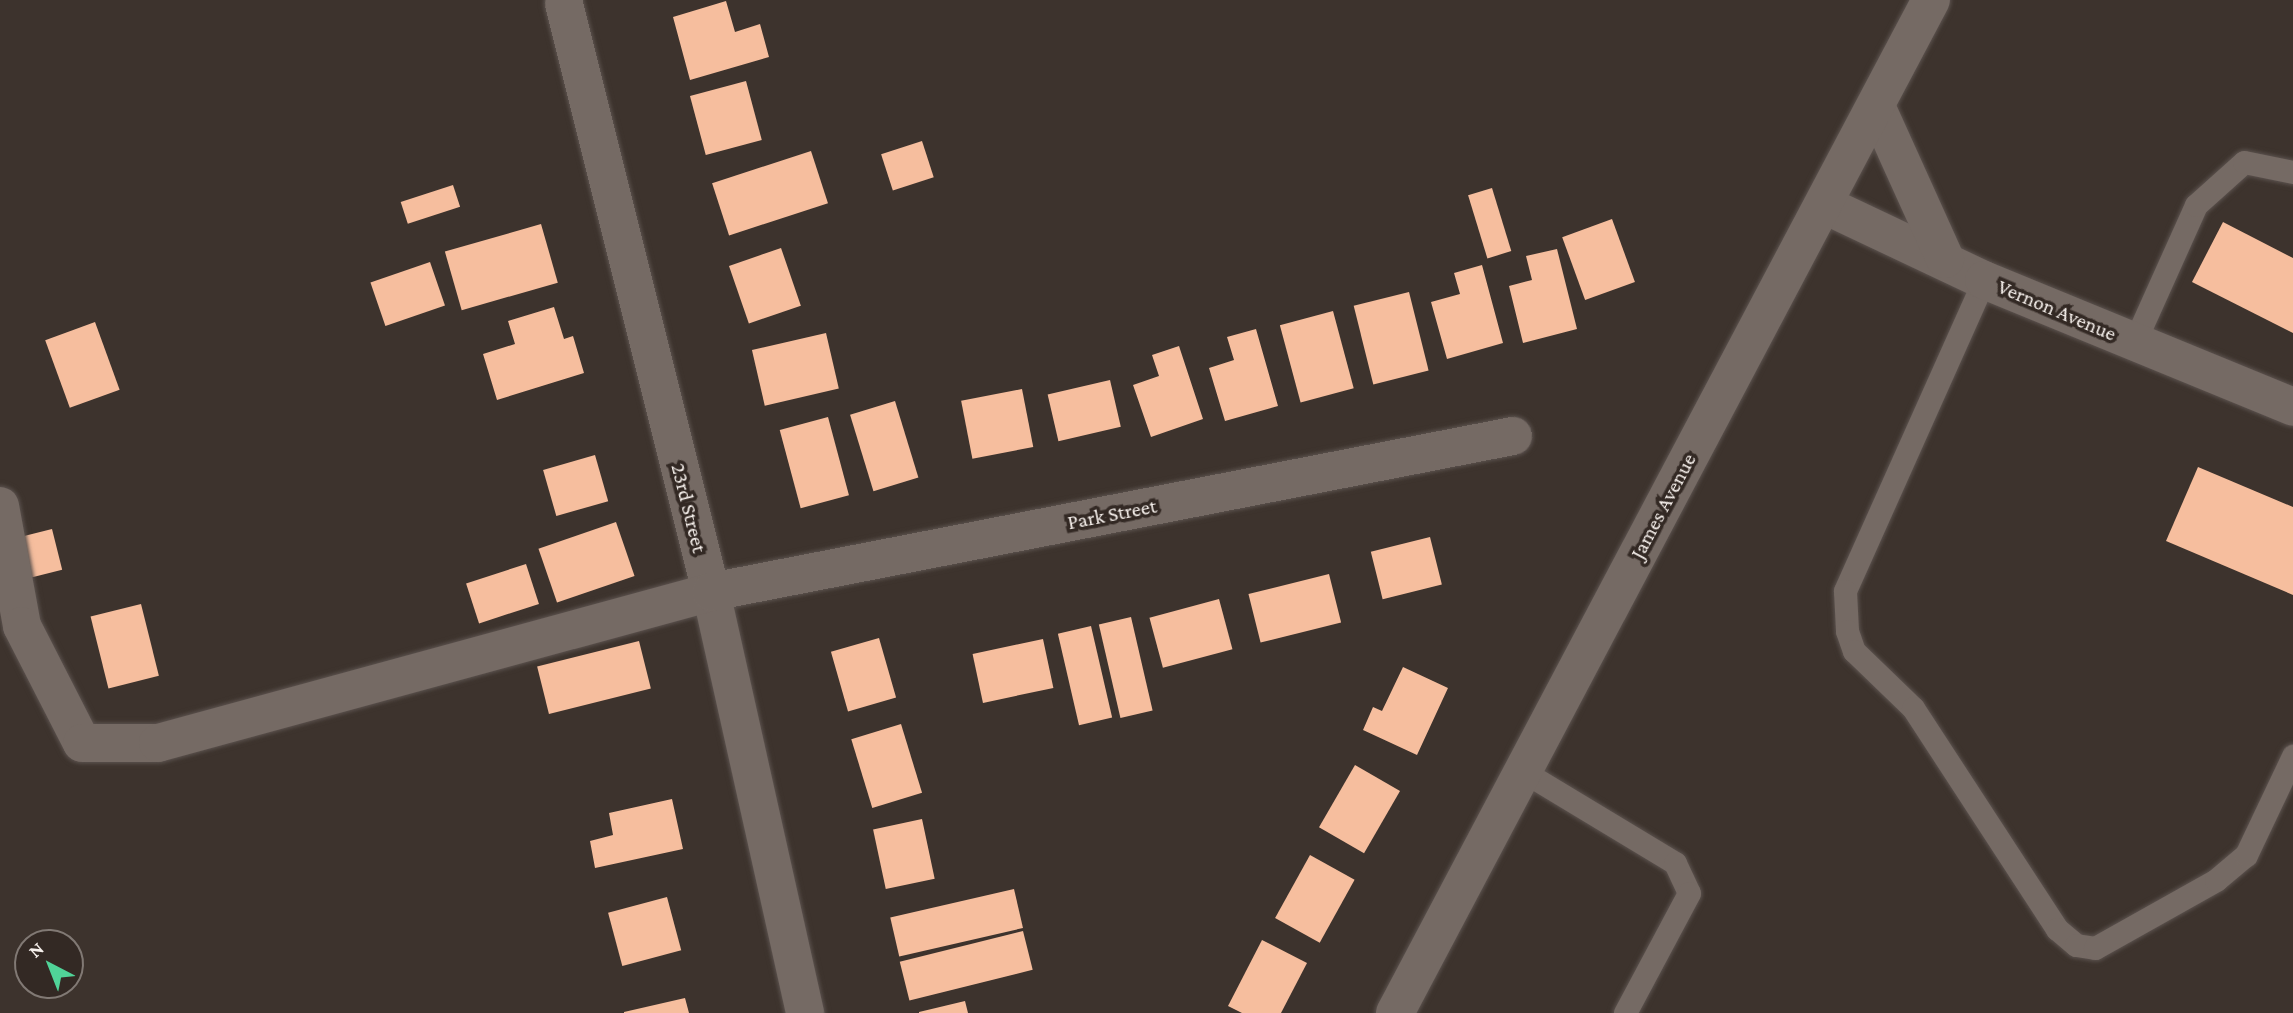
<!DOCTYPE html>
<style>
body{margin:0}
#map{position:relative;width:2293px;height:1013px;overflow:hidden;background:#3d332d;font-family:"Crimson Pro",serif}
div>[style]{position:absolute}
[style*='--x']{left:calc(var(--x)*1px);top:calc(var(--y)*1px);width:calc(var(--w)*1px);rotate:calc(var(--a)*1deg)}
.building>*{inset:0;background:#f6be9e;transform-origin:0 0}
.roads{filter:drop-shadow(0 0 2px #5b524e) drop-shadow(0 0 2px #5b524e)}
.lane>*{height:23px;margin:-11.5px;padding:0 11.5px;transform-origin:11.5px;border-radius:11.5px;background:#756a64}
.street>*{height:38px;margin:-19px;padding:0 19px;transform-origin:19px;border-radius:19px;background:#756a64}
.secondary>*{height:38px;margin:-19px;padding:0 19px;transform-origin:19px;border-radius:19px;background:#756a64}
span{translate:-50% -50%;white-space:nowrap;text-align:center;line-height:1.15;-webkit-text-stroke:7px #332924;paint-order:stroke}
.street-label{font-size:21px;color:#f6f0ec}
.north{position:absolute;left:14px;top:929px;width:70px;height:70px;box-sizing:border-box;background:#332924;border:2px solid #817974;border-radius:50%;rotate:318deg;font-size:19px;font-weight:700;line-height:28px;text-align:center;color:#f6f0ec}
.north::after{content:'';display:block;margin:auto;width:24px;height:32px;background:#50d398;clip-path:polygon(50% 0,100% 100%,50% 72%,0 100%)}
</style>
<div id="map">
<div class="building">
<div style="clip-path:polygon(726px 1px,735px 32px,760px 24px,769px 57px,690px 80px,673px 17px)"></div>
<div style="left:746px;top:81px;width:61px;height:58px;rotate:75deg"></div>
<div style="left:922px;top:141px;width:38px;height:43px;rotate:72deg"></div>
<div style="left:811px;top:151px;width:55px;height:104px;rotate:72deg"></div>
<div style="left:453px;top:185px;width:23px;height:55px;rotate:72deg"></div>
<div style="left:1492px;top:188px;width:66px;height:25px;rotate:73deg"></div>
<div style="left:1612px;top:219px;width:67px;height:53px;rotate:70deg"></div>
<div style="clip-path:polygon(2223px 222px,2293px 258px,2293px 333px,2192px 282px)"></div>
<div style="left:541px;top:224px;width:61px;height:100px;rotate:74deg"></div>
<div style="left:781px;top:248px;width:61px;height:55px;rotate:71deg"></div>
<div style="clip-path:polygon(1557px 249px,1577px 329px,1523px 343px,1509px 286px,1532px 280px,1526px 256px)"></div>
<div style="left:430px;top:262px;width:46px;height:63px;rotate:71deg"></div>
<div style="clip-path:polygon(1482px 265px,1503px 343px,1447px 359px,1431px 302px,1460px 294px,1454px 273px)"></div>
<div style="left:1409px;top:292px;width:81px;height:57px;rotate:76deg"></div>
<div style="clip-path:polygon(554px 307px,564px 339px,573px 336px,584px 373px,497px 400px,483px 354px,515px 344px,508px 321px)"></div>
<div style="left:1333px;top:311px;width:80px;height:55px;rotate:75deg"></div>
<div style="left:95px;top:322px;width:72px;height:53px;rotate:70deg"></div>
<div style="clip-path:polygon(1256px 329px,1278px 406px,1225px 421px,1209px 368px,1234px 360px,1227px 337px)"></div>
<div style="left:826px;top:333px;width:57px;height:76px;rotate:77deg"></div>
<div style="clip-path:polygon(1179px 346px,1203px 419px,1151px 437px,1133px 385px,1159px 376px,1152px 355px)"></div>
<div style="left:1110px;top:380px;width:48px;height:64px;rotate:77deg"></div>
<div style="left:1022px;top:389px;width:59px;height:62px;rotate:79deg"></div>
<div style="left:895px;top:401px;width:80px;height:47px;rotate:73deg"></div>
<div style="left:828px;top:417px;width:81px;height:50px;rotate:75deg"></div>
<div style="left:595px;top:455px;width:48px;height:54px;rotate:74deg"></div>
<div style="clip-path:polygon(2198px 467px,2293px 507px,2293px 595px,2166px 541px)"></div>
<div style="left:616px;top:522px;width:57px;height:82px;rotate:71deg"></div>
<div style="left:52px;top:529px;width:42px;height:41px;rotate:76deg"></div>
<div style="left:1430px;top:537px;width:49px;height:61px;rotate:76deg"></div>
<div style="left:526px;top:564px;width:42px;height:63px;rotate:72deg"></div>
<div style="left:1329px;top:574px;width:50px;height:83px;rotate:76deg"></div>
<div style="left:1219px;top:599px;width:52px;height:72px;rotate:75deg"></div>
<div style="left:141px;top:604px;width:74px;height:52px;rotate:76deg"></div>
<div style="left:1131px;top:617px;width:96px;height:33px;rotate:77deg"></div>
<div style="left:1091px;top:626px;width:94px;height:34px;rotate:77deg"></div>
<div style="left:879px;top:638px;width:62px;height:50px;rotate:74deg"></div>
<div style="left:1043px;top:639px;width:50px;height:72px;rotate:78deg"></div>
<div style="left:639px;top:641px;width:49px;height:105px;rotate:76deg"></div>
<div style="clip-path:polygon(1403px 667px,1448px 688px,1417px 755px,1363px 730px,1373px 707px,1382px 711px)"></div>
<div style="left:901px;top:724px;width:72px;height:52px;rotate:73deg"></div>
<div style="left:1355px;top:765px;width:52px;height:72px;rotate:30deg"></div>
<div style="clip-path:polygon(672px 799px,683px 849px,595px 868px,590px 841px,613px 835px,609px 813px)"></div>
<div style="left:922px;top:819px;width:61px;height:50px;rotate:78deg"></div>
<div style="left:1310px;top:855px;width:51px;height:72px;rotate:29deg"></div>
<div style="left:1014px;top:889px;width:40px;height:127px;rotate:77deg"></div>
<div style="left:667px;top:897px;width:55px;height:61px;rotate:75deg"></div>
<div style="left:1023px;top:931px;width:40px;height:127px;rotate:76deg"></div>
<div style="clip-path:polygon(1262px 940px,1307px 963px,1281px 1013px,1242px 1013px,1228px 1006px)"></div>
<div style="clip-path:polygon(685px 998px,689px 1013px,624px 1013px,624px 1012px)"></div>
<div style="clip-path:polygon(965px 1001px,968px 1013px,919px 1013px,919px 1012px)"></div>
</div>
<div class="roads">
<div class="lane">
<div style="--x:1984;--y:280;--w:341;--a:114.1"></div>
<div style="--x:1845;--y:591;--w:40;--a:87.1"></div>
<div style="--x:1847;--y:631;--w:21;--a:71"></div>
<div style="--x:1854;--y:651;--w:82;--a:44"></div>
<div style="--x:1913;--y:708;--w:264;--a:56.9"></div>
<div style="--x:2057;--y:929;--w:25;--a:40"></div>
<div style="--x:2076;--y:945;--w:19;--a:9"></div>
<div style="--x:2095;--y:948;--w:139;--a:-29.3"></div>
<div style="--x:2216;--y:880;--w:39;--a:-40"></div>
<div style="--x:2246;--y:855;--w:110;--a:-64.6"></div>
<div style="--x:2134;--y:343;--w:151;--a:-65.8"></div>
<div style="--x:2196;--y:205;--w:64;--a:-41.9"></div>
<div style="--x:2244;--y:162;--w:50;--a:11.5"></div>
<div style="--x:1521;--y:770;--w:180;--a:31.1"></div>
<div style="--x:1675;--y:863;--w:33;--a:65"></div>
<div style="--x:1689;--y:893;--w:136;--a:118.1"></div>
</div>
<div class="street">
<div style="--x:564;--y:4;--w:606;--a:75.96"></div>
<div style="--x:711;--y:592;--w:431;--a:77.4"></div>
<div style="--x:1825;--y:205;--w:176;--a:25.3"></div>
<div style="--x:1984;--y:280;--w:334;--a:22.3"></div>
<div style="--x:0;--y:506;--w:122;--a:79.6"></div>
<div style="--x:22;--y:626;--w:131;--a:62.9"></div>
<div style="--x:82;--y:743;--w:76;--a:0"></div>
<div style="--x:158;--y:743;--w:573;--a:-15.27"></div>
<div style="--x:711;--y:592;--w:817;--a:-11.01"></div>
</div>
<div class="secondary">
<div style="--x:1876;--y:106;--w:168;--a:65.7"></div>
<div style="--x:1395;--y:1013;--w:1146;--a:-62.12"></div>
</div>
</div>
<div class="street-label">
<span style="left:2057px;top:310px;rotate:23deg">Vernon Avenue</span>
<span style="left:1663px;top:506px;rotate:-62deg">James Avenue</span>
<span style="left:689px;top:508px;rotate:76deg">23rd Street</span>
<span style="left:1112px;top:514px;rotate:-11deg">Park Street</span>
</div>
<div class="north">N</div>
</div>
